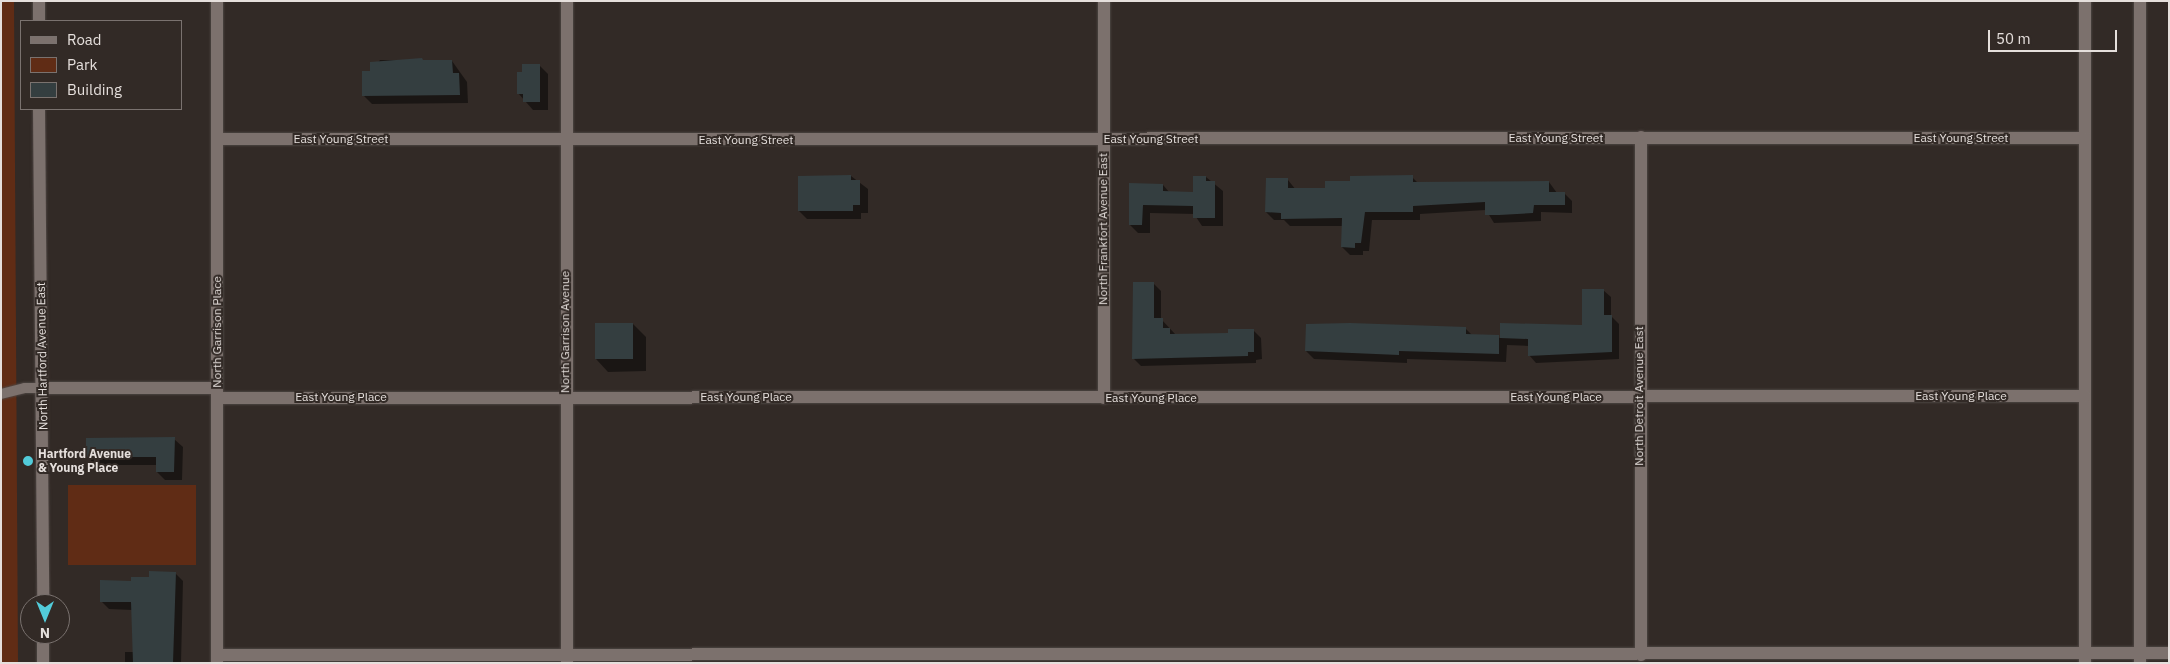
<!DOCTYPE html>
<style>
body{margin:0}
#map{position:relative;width:2170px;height:664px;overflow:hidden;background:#322a26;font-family:"IBM Plex Sans",sans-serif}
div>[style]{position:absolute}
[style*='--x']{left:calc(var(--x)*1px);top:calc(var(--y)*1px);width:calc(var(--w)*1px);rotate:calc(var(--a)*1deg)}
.green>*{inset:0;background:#602c15;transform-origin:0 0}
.shadow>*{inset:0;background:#0007}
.building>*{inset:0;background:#343e40;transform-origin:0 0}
.roads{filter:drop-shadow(0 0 1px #4f4744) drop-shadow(0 0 1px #4f4744)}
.lane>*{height:10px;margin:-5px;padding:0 5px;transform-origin:5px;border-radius:5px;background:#7c716d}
.street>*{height:12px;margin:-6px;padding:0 6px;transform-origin:6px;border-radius:6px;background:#7c716d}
.secondary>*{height:12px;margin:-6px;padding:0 6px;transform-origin:6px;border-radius:6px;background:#7c716d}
.dots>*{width:14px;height:14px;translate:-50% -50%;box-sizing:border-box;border:2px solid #322a26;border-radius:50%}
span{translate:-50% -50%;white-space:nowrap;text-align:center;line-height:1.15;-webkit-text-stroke:4px #322a26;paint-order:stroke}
.street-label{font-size:12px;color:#e5dfdc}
.poi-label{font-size:12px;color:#e5dfdc;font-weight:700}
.left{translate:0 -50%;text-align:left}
.frame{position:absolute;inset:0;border:2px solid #e5dfdc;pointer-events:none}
.legend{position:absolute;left:20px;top:20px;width:162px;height:90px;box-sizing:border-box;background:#322a26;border:1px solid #7a726f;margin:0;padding:6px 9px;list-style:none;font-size:15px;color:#e5dfdc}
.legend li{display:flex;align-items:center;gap:10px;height:25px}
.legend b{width:25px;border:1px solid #7a726f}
.north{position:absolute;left:20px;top:594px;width:50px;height:50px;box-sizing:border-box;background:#322a26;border:1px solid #7a726f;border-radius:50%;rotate:180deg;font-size:14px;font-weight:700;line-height:20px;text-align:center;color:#e5dfdc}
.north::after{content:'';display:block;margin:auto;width:18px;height:22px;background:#52cbd9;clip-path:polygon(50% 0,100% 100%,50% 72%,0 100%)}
.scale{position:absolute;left:1988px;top:30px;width:129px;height:22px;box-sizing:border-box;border:2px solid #e5dfdc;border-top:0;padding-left:6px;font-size:15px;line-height:18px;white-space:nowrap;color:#e5dfdc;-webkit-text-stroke:4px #322a26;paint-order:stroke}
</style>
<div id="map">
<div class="green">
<div style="clip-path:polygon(1px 1px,14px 1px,18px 663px,1px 663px)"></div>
<div style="left:68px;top:485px;width:128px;height:80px"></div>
</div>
<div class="shadow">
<div style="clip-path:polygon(380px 60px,452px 61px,467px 82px,468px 103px,372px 104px,363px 95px,371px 72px)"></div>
<div style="clip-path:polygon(539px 65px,548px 74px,548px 110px,533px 110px,518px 93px,523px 73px)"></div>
<div style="clip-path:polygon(851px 176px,868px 189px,868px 213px,861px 213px,861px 219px,807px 219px,799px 211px)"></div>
<div style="clip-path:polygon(1206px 177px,1223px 191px,1223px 226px,1202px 226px,1194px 214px,1150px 213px,1150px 233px,1138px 233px,1130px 225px,1130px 185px,1163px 185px,1170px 193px,1194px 193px)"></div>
<div style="clip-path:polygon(1412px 177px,1419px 184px,1549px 182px,1557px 193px,1564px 193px,1572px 201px,1572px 213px,1541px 212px,1541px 221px,1494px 223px,1486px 210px,1420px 214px,1420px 220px,1372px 220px,1369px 251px,1363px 251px,1363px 255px,1350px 255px,1342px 247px,1343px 226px,1290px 226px,1284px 220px,1274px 220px,1266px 212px,1288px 180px,1296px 190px,1326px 189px,1352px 182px)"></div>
<div style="clip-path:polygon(1153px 283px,1161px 291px,1161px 319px,1176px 335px,1229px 334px,1253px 330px,1261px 338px,1262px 359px,1256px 360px,1256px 363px,1141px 366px,1133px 358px)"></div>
<div style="clip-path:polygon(1603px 290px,1611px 297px,1611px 316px,1619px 324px,1619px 359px,1536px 363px,1529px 355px,1529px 346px,1507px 345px,1506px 362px,1407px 359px,1407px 363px,1314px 359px,1306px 351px,1465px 328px,1473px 336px,1501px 338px,1501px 324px,1584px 326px)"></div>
<div style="clip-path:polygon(633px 324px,646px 337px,646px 371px,608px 372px,596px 359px)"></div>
<div style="clip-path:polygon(174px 439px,183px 447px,182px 480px,165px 480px,157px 472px,157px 465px,96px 465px,87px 457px)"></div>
<div style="clip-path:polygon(175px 573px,183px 581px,181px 663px,125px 663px,125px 652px,134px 652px,132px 610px,109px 609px,101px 601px,132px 582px)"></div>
</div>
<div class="building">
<div style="clip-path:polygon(422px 58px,423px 60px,452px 60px,453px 73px,459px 73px,460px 95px,362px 96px,362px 71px,370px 71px,370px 62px)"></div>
<div style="clip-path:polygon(522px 64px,540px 64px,540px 102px,523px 102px,523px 94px,517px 94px,517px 72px,522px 72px)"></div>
<div style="clip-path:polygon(851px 175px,851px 180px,860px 180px,860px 205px,853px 205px,853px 211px,798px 211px,798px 176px)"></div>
<div style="clip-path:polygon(1413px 175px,1413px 182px,1549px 181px,1549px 192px,1565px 192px,1565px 205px,1534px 205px,1533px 213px,1499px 215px,1485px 215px,1485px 202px,1413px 206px,1413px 212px,1365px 212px,1361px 243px,1355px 243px,1355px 248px,1341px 247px,1342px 218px,1281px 219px,1281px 213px,1265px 212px,1266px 178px,1288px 178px,1288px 188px,1325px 188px,1325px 181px,1350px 181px,1350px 176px)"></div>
<div style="clip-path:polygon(1193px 176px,1206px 176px,1206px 181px,1215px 181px,1215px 218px,1193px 218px,1193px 206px,1143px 205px,1142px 225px,1129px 225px,1129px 183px,1163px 184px,1163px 191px,1193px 192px)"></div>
<div style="clip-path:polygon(1133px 282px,1154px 282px,1154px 318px,1163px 318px,1163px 328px,1170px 328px,1170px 334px,1228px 333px,1228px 329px,1254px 329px,1254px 352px,1248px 352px,1248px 356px,1132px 359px)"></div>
<div style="clip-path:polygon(1582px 289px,1604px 289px,1604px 315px,1612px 315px,1612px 352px,1528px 356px,1528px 339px,1500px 338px,1500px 323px,1582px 325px)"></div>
<div style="left:595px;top:323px;width:38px;height:36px"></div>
<div style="clip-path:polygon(1350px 323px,1466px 327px,1466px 334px,1499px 335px,1499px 354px,1399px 351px,1399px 355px,1305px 351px,1306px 324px)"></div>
<div style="clip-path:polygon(175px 437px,174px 472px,156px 472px,156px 457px,86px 457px,86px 438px)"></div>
<div style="clip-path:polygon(149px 571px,176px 572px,173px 663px,133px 663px,131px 602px,100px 602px,100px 580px,131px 581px,131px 577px,149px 577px)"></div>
</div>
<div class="roads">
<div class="lane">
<div style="--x:1;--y:394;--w:25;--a:-14"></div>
<div style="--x:25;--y:388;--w:18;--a:0"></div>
</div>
<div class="street">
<div style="--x:217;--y:1;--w:662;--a:90"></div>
<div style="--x:567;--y:1;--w:662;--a:90"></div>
<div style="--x:2085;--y:1;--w:662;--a:90"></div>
<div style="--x:1641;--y:137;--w:518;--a:90"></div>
<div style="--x:217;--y:139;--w:1868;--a:-0.03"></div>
<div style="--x:43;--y:388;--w:174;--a:0"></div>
<div style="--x:217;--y:398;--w:1868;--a:-0.06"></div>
<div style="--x:1104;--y:398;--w:397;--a:-90"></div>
<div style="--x:217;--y:655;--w:1952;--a:-0.06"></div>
</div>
<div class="secondary">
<div style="--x:39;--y:1;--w:20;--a:90"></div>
<div style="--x:2140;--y:1;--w:662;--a:90"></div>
<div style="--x:39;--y:109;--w:495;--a:89.5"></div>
<div style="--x:43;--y:634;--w:29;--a:90"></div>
</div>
</div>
<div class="dots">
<div style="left:28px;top:461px;background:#52cbd9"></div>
</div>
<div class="street-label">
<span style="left:1556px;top:138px">East Young Street</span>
<span style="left:1961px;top:138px">East Young Street</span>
<span style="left:341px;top:139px">East Young Street</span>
<span style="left:1151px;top:139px">East Young Street</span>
<span style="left:746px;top:140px">East Young Street</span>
<span style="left:1103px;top:229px;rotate:-90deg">North Frankfort Avenue East</span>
<span style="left:217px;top:332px;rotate:-90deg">North Garrison Place</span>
<span style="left:565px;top:332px;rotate:-90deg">North Garrison Avenue</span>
<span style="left:42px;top:356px;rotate:-91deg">North Hartford Avenue East</span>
<span style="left:1639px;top:396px;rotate:-90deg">North Detroit Avenue East</span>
<span style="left:1961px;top:396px">East Young Place</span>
<span style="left:341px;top:397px">East Young Place</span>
<span style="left:746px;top:397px">East Young Place</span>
<span style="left:1556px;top:397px">East Young Place</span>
<span style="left:1151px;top:398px">East Young Place</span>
</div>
<div class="poi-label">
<span class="left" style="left:38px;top:461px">Hartford Avenue<br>&amp; Young Place</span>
</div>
<div class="frame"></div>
<ul class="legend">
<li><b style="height:6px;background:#7c716d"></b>Road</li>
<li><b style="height:14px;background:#602c15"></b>Park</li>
<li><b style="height:14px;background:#343e40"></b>Building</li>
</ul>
<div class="north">N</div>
<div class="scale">50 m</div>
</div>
